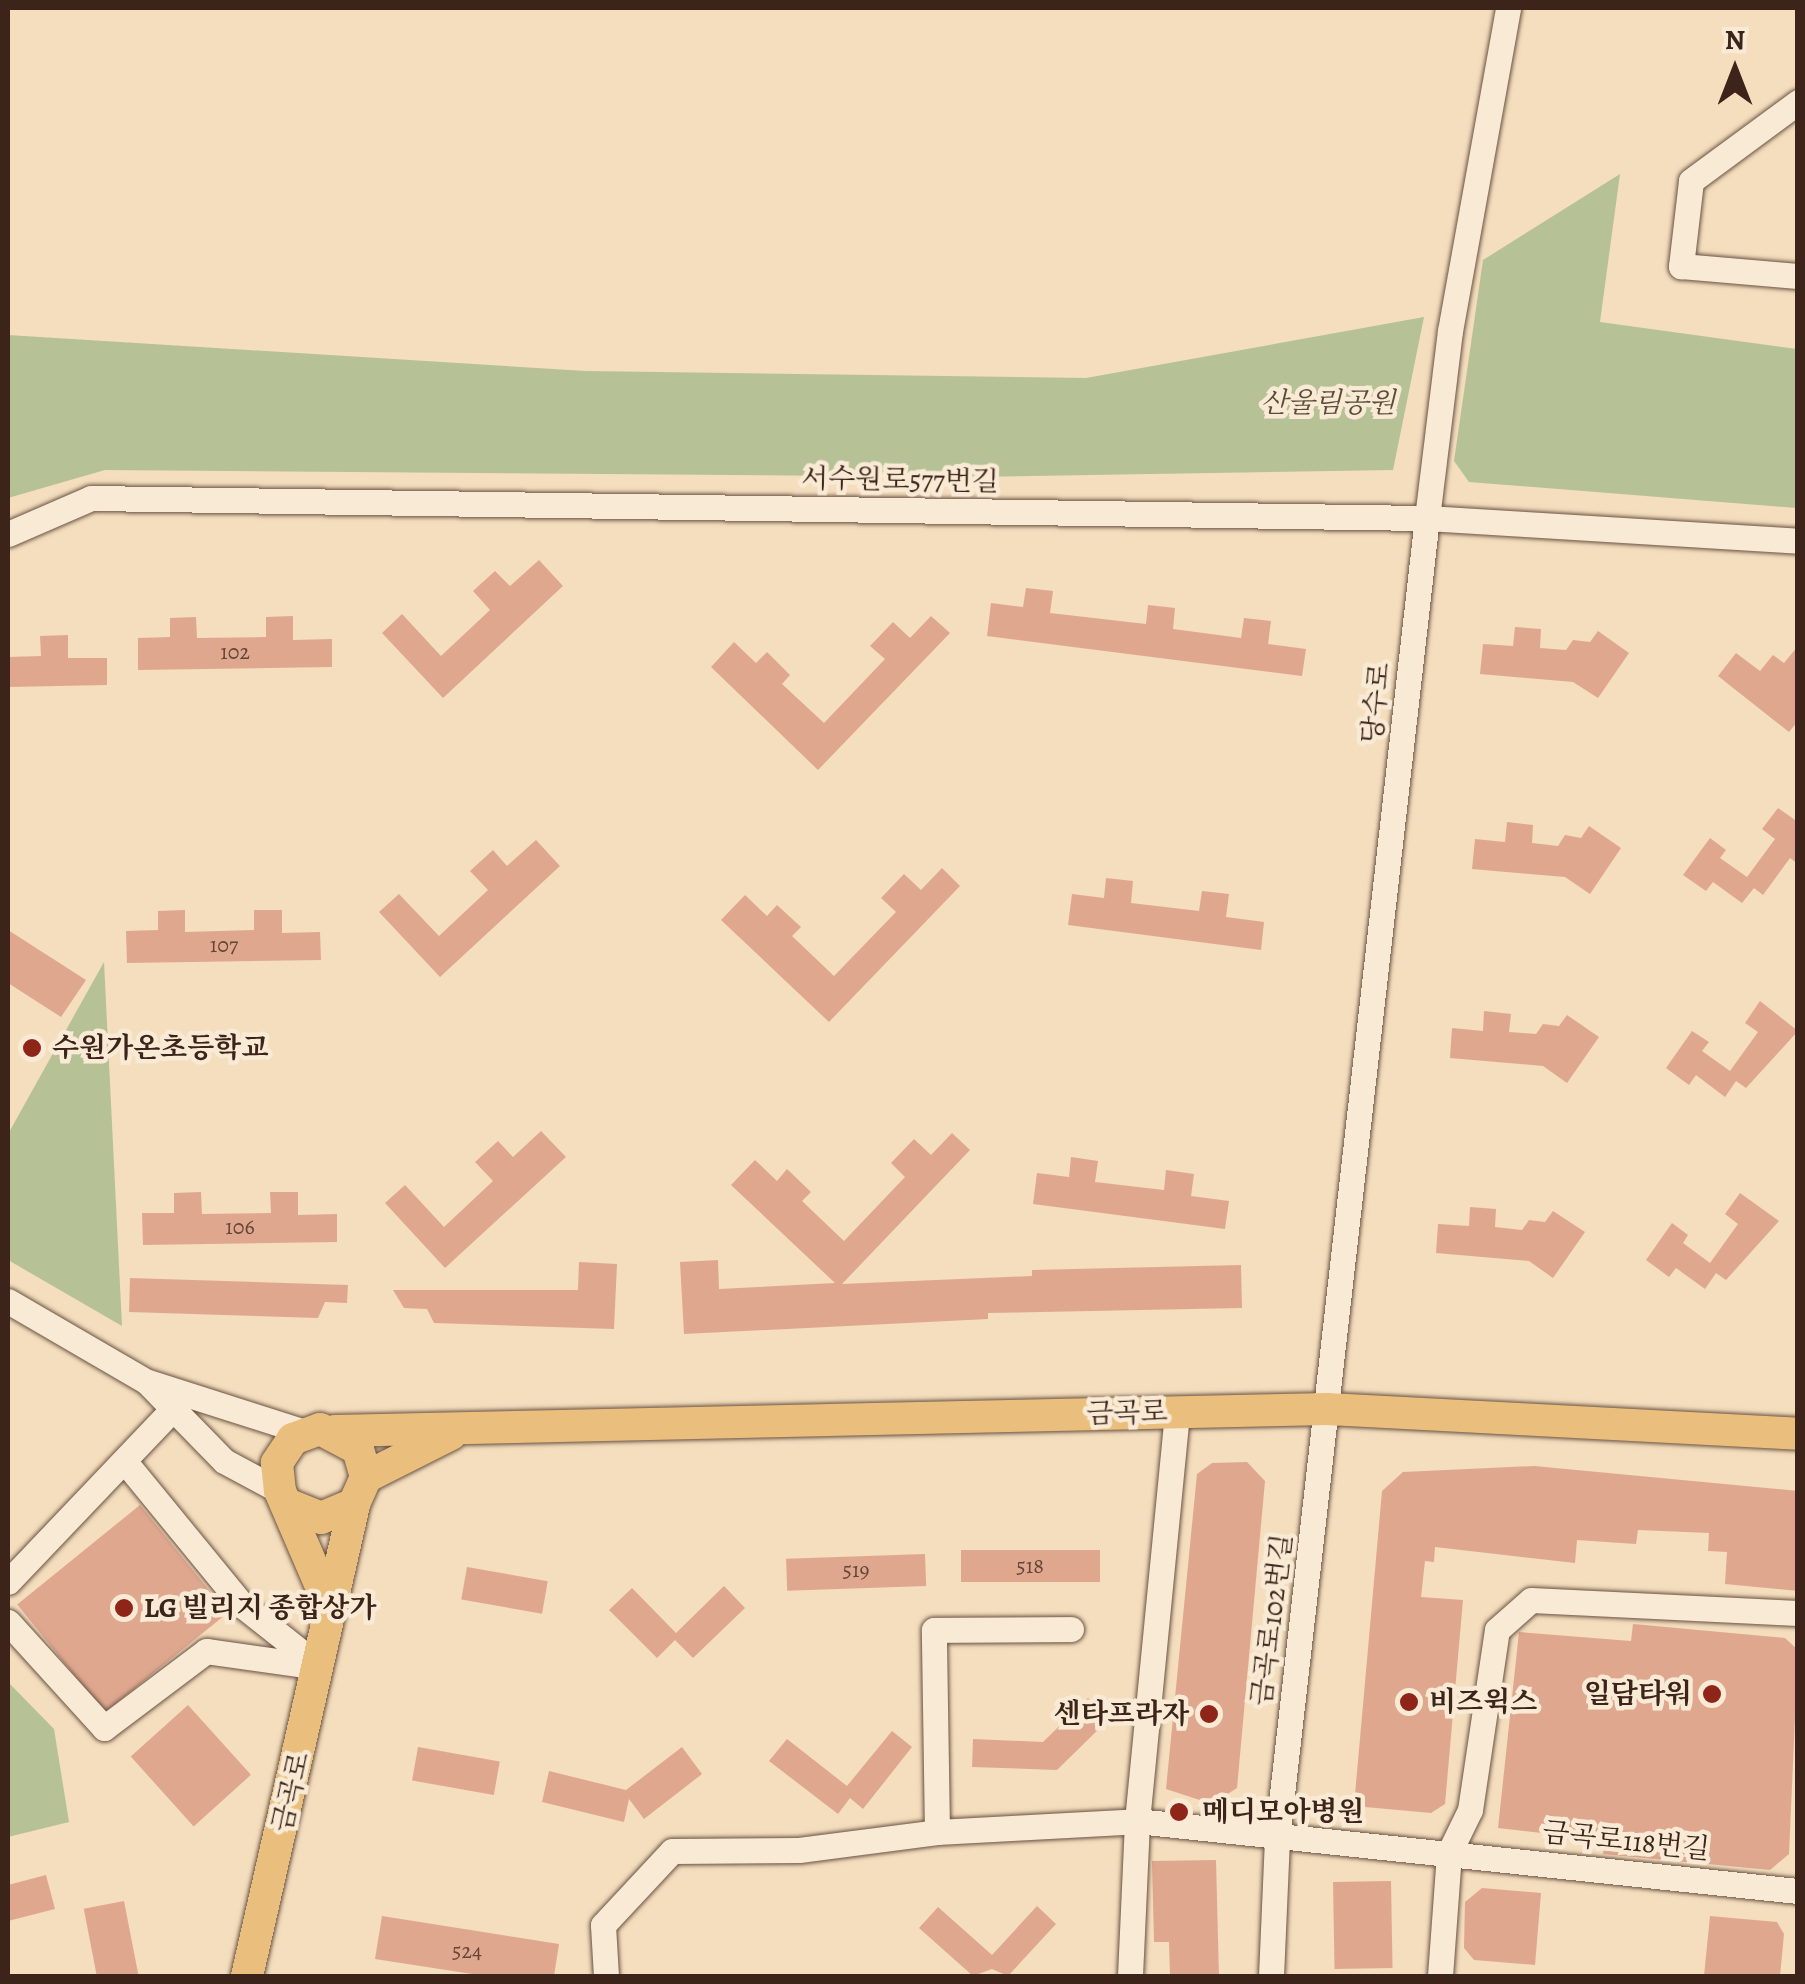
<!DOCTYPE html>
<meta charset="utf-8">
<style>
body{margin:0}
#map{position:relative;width:1805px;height:1984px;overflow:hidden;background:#f4debd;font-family:Alegreya,"Noto Serif KR",serif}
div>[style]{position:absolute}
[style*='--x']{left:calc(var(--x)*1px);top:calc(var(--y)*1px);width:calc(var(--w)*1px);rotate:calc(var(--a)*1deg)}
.green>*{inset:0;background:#b6c295}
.building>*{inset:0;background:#e0a78f;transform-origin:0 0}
.roads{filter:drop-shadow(0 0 2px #6a5243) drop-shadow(0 0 2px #6a5243)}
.minor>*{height:25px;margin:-12.5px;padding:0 12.5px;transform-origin:12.5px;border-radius:12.5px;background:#f8ead4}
.major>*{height:32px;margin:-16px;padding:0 16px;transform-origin:16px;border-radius:16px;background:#eabf7e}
.dots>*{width:28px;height:28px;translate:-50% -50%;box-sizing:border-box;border:5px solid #f8ead4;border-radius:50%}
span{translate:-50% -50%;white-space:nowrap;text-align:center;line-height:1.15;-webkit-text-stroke:9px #f8ead4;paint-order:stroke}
.number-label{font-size:22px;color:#654537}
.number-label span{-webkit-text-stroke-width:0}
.park-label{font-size:28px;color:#5a4c39;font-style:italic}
.street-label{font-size:28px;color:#3c241a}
.poi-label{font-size:28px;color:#3c241a;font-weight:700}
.left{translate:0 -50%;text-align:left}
.right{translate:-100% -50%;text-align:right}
.frame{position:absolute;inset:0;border:10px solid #3c241a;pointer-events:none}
.north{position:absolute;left:1685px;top:20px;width:100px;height:100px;-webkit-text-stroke:8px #f8ead4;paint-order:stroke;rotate:0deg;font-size:28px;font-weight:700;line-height:40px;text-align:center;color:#3c241a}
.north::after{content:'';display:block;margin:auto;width:35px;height:45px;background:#3c241a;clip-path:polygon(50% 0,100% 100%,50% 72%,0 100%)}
</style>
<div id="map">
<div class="green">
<div style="clip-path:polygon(1620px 174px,1600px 322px,1797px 349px,1797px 508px,1469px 482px,1454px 461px,1483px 260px)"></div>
<div style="clip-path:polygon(1424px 317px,1393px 470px,971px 477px,105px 470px,8px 498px,8px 335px,586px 371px,1086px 378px)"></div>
<div style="clip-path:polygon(104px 962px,122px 1326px,8px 1260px,8px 1134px)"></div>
<div style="clip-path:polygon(8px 1682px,54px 1729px,69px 1822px,8px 1837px)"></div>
</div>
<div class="building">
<div style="clip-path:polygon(539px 560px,563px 586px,443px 698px,382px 633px,402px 614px,441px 656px,490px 610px,473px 591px,495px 571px,510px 586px)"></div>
<div style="clip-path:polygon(1026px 588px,1053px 591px,1050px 613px,1146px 624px,1148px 605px,1175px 608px,1173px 629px,1241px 638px,1244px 618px,1271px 621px,1268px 644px,1306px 649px,1302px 676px,987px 636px,991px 603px,1023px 607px)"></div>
<div style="clip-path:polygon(293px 616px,293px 640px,332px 639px,332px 667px,138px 670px,138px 638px,170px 637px,170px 618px,196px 617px,197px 638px,266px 637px,266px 617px)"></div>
<div style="clip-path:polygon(931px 616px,950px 633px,818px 770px,711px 667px,734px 642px,756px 663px,767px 652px,790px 675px,782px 684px,824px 723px,885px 659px,870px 646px,893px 622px,910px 638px)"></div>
<div style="clip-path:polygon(1515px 627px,1541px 629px,1540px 648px,1566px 650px,1573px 640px,1590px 642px,1598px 631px,1629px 653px,1598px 698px,1573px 682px,1480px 674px,1483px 644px,1513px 646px)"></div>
<div style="clip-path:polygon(68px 635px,68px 658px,107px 658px,107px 685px,8px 687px,8px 657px,41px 656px,40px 636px)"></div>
<div style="clip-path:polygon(1798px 646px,1798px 721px,1789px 732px,1718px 676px,1736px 653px,1760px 671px,1773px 655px,1784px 663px)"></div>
<div style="clip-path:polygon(1778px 808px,1798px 822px,1798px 864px,1790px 858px,1763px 895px,1754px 888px,1742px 903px,1713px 882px,1706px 891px,1683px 875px,1710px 838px,1726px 850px,1720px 858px,1747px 877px,1775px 839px,1762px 829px)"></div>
<div style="clip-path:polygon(1507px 822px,1533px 825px,1532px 843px,1558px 846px,1565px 835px,1581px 838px,1589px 826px,1621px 848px,1590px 894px,1565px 877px,1472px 869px,1475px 839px,1505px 842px)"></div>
<div style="clip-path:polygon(536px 840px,560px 866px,440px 977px,379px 912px,399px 894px,439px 936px,488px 890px,470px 871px,493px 850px,507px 866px)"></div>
<div style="clip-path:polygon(942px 868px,960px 886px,829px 1022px,721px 920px,745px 895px,767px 916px,777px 905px,801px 927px,792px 936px,834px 976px,896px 912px,881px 898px,904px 874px,921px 890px)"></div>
<div style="clip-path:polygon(1106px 878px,1133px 881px,1131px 903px,1199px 911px,1202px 891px,1229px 894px,1226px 917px,1264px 922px,1261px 950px,1068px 925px,1072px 894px,1104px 898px)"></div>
<div style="clip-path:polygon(185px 910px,185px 932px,254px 930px,254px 910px,282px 910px,282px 933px,320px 932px,321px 960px,127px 963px,126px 931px,158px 930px,158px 911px)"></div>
<div style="clip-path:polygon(8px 930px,86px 980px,61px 1017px,8px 983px)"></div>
<div style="clip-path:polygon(1760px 1001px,1798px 1031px,1746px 1088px,1736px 1081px,1725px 1097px,1696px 1075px,1689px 1085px,1666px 1068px,1692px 1031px,1709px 1042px,1702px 1051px,1730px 1071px,1758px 1032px,1745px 1023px)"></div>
<div style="clip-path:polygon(1484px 1011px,1511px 1014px,1509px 1032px,1536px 1034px,1543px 1024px,1559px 1026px,1567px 1015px,1599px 1037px,1567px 1083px,1543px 1066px,1450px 1058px,1452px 1028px,1483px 1031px)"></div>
<div style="clip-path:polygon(541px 1131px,566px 1157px,445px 1268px,385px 1203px,405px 1185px,444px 1227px,493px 1181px,475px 1162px,498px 1141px,513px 1157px)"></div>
<div style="clip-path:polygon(952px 1133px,970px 1150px,842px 1284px,1032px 1276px,1032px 1270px,1241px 1265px,1242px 1308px,988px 1313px,988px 1319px,684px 1334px,680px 1262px,718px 1260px,719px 1289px,835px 1283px,731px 1185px,755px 1160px,777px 1181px,787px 1169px,811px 1192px,802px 1201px,844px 1241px,905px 1177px,891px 1163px,914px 1139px,931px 1155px)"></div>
<div style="clip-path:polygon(1071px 1157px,1098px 1161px,1095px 1182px,1164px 1190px,1166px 1170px,1194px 1174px,1191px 1196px,1229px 1201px,1225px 1229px,1033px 1204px,1037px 1173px,1069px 1177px)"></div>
<div style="clip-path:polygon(201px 1192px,202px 1214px,271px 1213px,270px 1192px,298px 1192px,298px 1215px,337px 1214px,337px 1242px,143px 1245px,142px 1213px,174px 1213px,174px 1193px)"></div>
<div style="clip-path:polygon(1740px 1193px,1779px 1221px,1726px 1280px,1716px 1273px,1705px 1289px,1676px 1268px,1669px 1277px,1646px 1260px,1672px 1223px,1688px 1235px,1683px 1243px,1710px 1263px,1738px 1224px,1725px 1214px)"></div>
<div style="clip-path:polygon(1470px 1207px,1496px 1209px,1495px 1227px,1522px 1230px,1529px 1220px,1545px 1222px,1553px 1211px,1585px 1232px,1553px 1278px,1529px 1261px,1436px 1253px,1438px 1224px,1469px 1226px)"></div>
<div style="clip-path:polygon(579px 1262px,617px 1264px,614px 1329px,434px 1323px,427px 1309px,404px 1308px,393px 1290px,578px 1290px)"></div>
<div style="clip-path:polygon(130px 1278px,348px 1285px,347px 1303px,325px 1302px,318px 1318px,129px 1312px)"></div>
<div style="clip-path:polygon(1247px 1462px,1265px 1481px,1237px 1788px,1212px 1804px,1166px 1789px,1197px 1474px,1212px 1463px)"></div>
<div style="clip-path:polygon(1534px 1466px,1798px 1491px,1798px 1591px,1725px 1584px,1727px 1552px,1708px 1551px,1709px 1533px,1638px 1530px,1636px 1544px,1577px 1540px,1575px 1563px,1435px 1547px,1434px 1562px,1425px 1561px,1421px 1597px,1463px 1600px,1445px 1804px,1431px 1813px,1354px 1806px,1382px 1491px,1403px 1472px)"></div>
<div style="left:140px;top:1505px;width:139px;height:158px;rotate:51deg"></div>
<div style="left:1100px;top:1550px;width:32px;height:139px;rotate:90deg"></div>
<div style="left:925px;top:1554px;width:32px;height:139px;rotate:88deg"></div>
<div style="left:467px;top:1567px;width:82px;height:33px;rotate:10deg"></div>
<div style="clip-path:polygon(724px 1586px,745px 1608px,693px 1658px,675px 1640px,657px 1658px,609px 1610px,632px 1588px,676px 1633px)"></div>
<div style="clip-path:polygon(1633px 1624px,1785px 1638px,1798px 1650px,1789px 1854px,1770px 1870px,1603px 1854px,1605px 1840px,1498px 1828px,1519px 1632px,1631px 1641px)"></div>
<div style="clip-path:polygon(1088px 1698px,1109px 1719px,1057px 1770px,972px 1767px,973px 1739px,1043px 1742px)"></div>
<div style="left:188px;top:1705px;width:94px;height:77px;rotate:48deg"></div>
<div style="clip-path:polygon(892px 1731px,912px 1747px,863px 1809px,850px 1798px,838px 1814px,769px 1761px,787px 1739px,847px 1786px)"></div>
<div style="left:418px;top:1747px;width:83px;height:34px;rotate:10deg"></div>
<div style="clip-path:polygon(682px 1747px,702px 1774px,644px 1819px,629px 1799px,624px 1822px,542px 1802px,549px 1771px,626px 1790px)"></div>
<div style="clip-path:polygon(1216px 1860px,1219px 1976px,1170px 1976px,1169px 1942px,1154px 1942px,1152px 1861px)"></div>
<div style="clip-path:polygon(46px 1875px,55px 1909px,8px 1921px,8px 1885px)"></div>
<div style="left:1391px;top:1881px;width:87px;height:58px;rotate:89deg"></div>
<div style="clip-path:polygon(1482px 1888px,1541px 1893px,1535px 1965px,1474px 1960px,1464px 1948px,1465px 1902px)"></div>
<div style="left:124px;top:1901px;width:76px;height:41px;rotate:79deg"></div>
<div style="clip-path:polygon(1037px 1906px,1056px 1924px,1008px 1976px,992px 1969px,973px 1976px,919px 1928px,938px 1907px,992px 1955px)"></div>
<div style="clip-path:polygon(382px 1916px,559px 1944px,554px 1976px,485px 1976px,375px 1959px)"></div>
<div style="clip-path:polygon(1710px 1916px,1777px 1922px,1784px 1934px,1780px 1976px,1704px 1976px)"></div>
</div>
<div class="roads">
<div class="minor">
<div style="--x:1798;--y:102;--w:133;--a:143.6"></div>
<div style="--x:1691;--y:181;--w:86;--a:96.7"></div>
<div style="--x:1681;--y:266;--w:117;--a:4.9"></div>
<div style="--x:8;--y:534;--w:90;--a:-23.4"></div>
<div style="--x:91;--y:498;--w:1336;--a:0.86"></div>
<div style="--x:1427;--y:518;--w:372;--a:3.5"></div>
<div style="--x:8;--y:1301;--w:161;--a:30.2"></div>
<div style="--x:147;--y:1382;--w:110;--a:45.7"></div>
<div style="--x:224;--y:1461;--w:64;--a:28.2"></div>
<div style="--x:148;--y:1382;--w:165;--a:17.7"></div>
<div style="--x:8;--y:1582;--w:236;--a:-46.4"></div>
<div style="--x:8;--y:1622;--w:143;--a:47.8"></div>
<div style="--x:104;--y:1728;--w:128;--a:-37"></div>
<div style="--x:206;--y:1651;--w:115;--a:8"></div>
<div style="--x:320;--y:1667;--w:98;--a:-141.6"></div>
<div style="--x:243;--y:1606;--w:185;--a:-129.3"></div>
<div style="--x:937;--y:1832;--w:202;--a:-90.9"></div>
<div style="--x:934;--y:1630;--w:137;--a:-0.4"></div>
<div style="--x:606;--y:1976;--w:51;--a:-93.4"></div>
<div style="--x:603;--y:1925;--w:101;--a:-47"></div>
<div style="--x:672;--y:1851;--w:127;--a:-0.5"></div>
<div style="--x:799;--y:1850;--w:139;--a:-7.4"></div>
<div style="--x:937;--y:1832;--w:200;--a:-3.1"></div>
<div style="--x:1137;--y:1821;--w:665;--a:6.05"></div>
<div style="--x:1130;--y:1976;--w:155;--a:-87.4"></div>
<div style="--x:1137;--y:1821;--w:412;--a:-84.4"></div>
<div style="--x:1271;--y:1976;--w:138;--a:-87.5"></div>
<div style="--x:1277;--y:1838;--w:1328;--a:-83.52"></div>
<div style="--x:1427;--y:518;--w:188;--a:-83"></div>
<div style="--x:1450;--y:331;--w:328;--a:-79.8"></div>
<div style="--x:1440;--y:1976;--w:123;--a:-85.8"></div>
<div style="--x:1449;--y:1853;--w:48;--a:-64"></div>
<div style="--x:1470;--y:1810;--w:182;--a:-81.5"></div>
<div style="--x:1497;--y:1630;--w:45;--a:-41.4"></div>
<div style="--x:1531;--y:1600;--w:267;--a:2.8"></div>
</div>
<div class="major">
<div style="--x:335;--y:1431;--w:992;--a:-1.27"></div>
<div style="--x:1327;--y:1409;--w:472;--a:3"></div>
<div style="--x:366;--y:1477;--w:95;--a:-26.8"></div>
<div style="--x:287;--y:1504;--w:37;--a:22"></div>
<div style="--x:321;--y:1518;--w:36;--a:-23"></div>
<div style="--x:354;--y:1504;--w:30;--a:-66"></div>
<div style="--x:366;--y:1477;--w:29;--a:-106"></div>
<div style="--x:358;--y:1449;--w:43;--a:-152.2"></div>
<div style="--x:320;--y:1429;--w:29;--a:160"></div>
<div style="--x:293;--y:1439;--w:29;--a:124"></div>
<div style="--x:277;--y:1463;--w:28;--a:84"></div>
<div style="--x:280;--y:1491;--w:126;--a:66.7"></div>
<div style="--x:247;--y:1976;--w:484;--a:-77.2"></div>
</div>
</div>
<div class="dots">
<div style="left:32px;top:1048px;background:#8f2418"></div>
<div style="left:124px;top:1608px;background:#8f2418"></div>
<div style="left:1712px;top:1694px;background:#8f2418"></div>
<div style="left:1409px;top:1702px;background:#8f2418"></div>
<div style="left:1209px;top:1714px;background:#8f2418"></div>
<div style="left:1179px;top:1812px;background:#8f2418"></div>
</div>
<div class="number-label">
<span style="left:235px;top:653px">102</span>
<span style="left:224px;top:946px">107</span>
<span style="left:240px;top:1228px">106</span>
<span style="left:1030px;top:1567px">518</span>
<span style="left:856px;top:1571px">519</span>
<span style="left:467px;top:1952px">524</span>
</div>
<div class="park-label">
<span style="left:1328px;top:403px">산울림공원</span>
</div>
<div class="street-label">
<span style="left:900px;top:480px;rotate:1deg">서수원로577번길</span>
<span style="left:1376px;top:703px;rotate:-84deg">당수로</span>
<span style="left:1127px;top:1413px;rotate:-2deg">금곡로</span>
<span style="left:1272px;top:1620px;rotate:-83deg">금곡로102번길</span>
<span style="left:291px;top:1792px;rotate:-77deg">금곡로</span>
<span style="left:1626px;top:1841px;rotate:6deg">금곡로118번길</span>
</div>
<div class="poi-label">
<span class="left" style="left:52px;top:1048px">수원가온초등학교</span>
<span class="left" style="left:144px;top:1608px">LG 빌리지 종합상가</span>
<span class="right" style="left:1692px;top:1694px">일담타워</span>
<span class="left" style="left:1429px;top:1702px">비즈윅스</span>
<span class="right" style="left:1189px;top:1714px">센타프라자</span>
<span class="left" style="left:1202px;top:1812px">메디모아병원</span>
</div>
<div class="frame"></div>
<div class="north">N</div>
</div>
